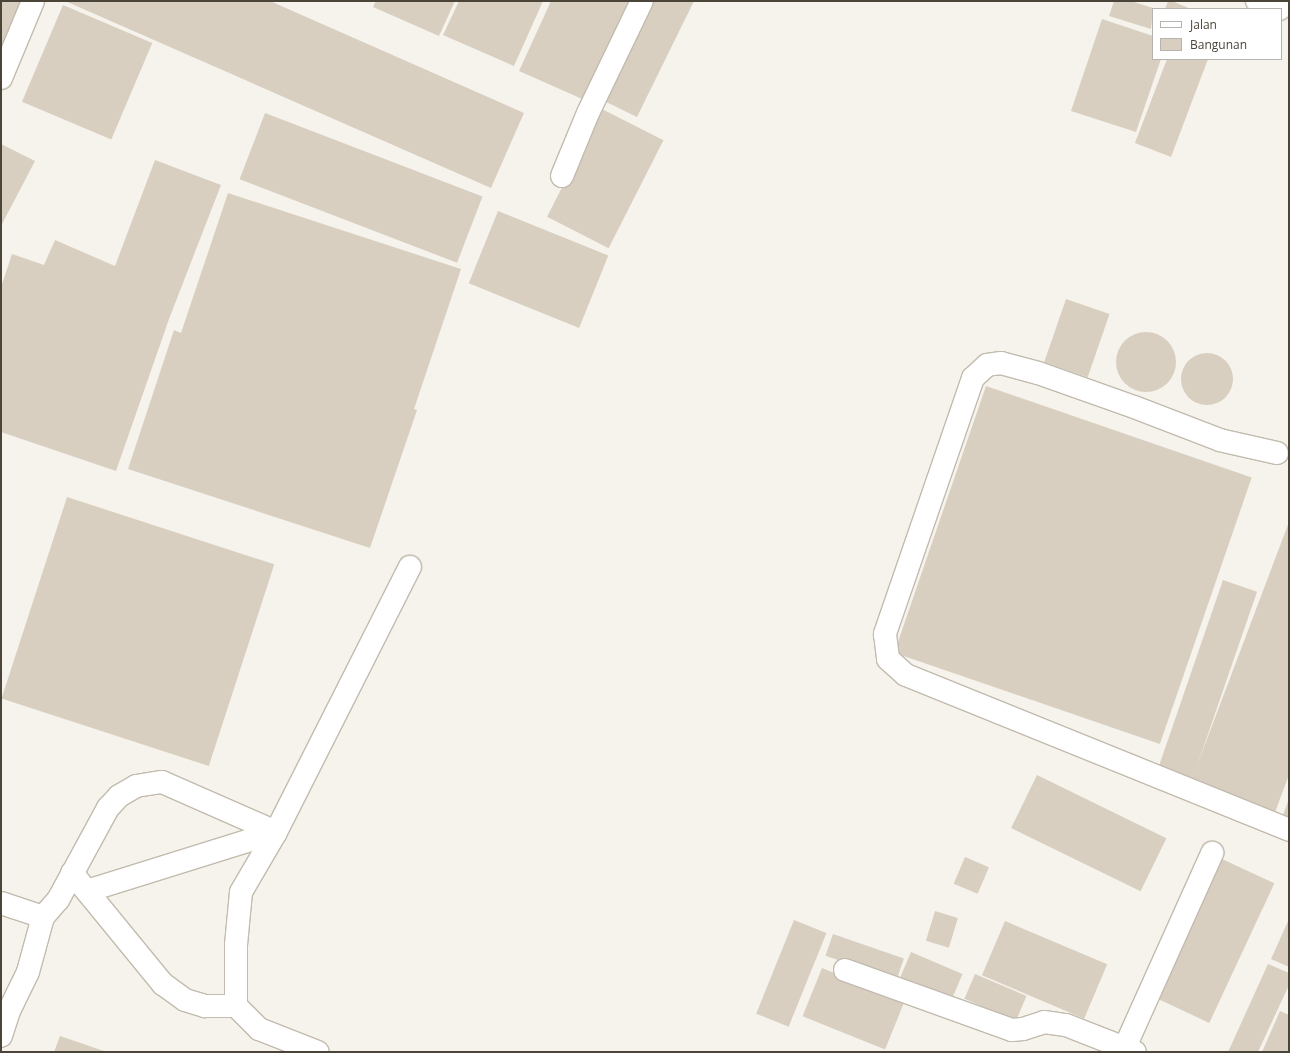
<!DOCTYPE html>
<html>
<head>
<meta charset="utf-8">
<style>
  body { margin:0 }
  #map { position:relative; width:1290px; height:1053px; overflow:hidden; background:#f6f3ec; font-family:"Open Sans",sans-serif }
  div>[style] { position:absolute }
  .building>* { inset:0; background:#d8cfc1; transform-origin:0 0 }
  .round { border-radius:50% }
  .roads { filter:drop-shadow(1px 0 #c2bbae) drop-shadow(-1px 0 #c2bbae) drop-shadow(0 1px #c2bbae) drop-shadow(0 -1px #c2bbae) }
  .minor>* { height:22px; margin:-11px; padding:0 11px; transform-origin:11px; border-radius:11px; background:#fff }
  span { translate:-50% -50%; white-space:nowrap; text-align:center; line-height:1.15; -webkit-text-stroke:3px #fff; paint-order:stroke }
  .frame { position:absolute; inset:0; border:2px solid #4b4439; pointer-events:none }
  .legend { position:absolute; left:1152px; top:8px; width:130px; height:52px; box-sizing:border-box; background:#fff; border:1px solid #b7b4b0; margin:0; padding:5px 7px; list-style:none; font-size:12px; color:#4b4439 }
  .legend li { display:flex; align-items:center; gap:8px; height:20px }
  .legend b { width:20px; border:1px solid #b7b4b0 }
</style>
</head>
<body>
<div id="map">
  <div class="building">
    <div style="clip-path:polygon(1px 1px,23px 1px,1px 55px)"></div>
    <div style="clip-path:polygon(65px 1px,270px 1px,524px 113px,491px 188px)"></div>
    <div style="clip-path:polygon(376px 1px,455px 1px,439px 36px,373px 7px)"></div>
    <div style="clip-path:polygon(459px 1px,543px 1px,514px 66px,443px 35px)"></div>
    <div style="clip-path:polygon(551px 1px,634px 1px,589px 102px,519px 71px)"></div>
    <div style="clip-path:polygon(646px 1px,694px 1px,637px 117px,598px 98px)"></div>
    <div style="clip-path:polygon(1114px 1px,1131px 1px,1156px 9px,1153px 9px,1151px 29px,1109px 16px)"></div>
    <div style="clip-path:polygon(1168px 1px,1172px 1px,1191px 9px,1165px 9px)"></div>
    <div style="left:63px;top:5px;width:97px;height:105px;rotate:23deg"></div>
    <div style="clip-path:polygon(1102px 19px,1153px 36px,1153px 59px,1161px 59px,1136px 132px,1071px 111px)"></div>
    <div style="clip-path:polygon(1167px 59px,1208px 59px,1171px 157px,1135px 143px)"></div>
    <div style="left:602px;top:109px;width:69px;height:121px;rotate:27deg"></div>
    <div style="left:265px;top:113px;width:233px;height:71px;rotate:21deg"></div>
    <div style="clip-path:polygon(1px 144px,35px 161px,1px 226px)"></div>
    <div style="clip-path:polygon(155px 160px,221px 185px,169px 319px,116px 471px,1px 432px,1px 287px,12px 254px,44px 265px,55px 240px,115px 266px)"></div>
    <div style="clip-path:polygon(228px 193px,461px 269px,414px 409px,417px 410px,370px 548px,128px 469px,174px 330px,181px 333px)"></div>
    <div style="left:498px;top:211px;width:119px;height:78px;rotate:22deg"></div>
    <div style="left:1066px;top:299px;width:46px;height:67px;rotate:19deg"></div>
    <div class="round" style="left:1116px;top:332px;width:60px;height:60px"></div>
    <div class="round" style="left:1181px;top:353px;width:52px;height:52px"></div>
    <div style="left:986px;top:386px;width:281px;height:282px;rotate:19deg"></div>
    <div style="left:67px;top:497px;width:218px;height:212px;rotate:18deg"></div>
    <div style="clip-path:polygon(1289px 522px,1289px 775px,1274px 815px,1190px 784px)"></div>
    <div style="left:1223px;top:580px;width:36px;height:200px;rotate:19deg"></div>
    <div style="left:1037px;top:775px;width:144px;height:59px;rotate:26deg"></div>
    <div style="clip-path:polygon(1289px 799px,1289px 817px,1283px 815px)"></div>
    <div style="left:965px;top:857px;width:26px;height:29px;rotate:23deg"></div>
    <div style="left:1220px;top:858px;width:60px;height:154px;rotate:25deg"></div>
    <div style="left:935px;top:911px;width:24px;height:31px;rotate:17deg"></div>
    <div style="clip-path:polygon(1289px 919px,1289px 967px,1271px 959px)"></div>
    <div style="left:794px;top:920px;width:35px;height:101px;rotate:22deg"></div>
    <div style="left:1005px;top:921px;width:111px;height:59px;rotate:23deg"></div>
    <div style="left:833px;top:934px;width:75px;height:23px;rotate:19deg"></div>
    <div style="left:911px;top:952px;width:56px;height:30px;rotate:23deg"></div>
    <div style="clip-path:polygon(1268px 964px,1289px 973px,1289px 985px,1258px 1052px,1228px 1052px)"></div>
    <div style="left:822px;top:968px;width:89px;height:52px;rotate:22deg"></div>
    <div style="left:975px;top:974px;width:56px;height:27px;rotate:23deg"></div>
    <div style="clip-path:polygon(1280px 1011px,1289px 1015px,1289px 1052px,1262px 1052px)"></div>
    <div style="clip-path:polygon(60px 1036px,107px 1052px,54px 1052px)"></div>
  </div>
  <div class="roads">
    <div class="minor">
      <div style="left:1257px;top:1px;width:24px;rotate:19deg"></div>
      <div style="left:1px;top:78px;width:83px;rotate:-67.4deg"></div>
      <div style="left:562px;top:176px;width:68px;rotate:-67.6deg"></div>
      <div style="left:588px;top:113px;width:124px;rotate:-64.3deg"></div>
      <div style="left:1277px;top:453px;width:58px;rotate:-167.2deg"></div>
      <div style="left:1220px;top:440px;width:92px;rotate:-159deg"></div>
      <div style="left:1134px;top:407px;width:102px;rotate:-160.5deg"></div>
      <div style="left:1038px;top:373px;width:38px;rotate:-165deg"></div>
      <div style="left:1001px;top:363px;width:14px;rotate:172deg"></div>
      <div style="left:987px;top:365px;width:19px;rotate:137deg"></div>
      <div style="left:973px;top:378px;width:271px;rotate:109deg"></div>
      <div style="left:885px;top:634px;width:25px;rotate:83deg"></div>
      <div style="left:888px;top:659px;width:24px;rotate:42deg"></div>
      <div style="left:906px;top:675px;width:413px;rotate:22deg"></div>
      <div style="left:72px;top:873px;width:144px;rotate:50.7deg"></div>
      <div style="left:163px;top:984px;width:27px;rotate:36deg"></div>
      <div style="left:185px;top:1000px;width:21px;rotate:17deg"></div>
      <div style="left:205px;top:1006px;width:31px"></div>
      <div style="left:236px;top:1006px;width:33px;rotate:45deg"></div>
      <div style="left:259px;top:1029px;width:63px;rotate:21.3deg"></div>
      <div style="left:87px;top:891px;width:198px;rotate:-17.3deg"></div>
      <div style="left:1px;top:903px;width:44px;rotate:18.4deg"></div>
      <div style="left:43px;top:917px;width:57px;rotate:105.3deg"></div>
      <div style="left:28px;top:972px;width:43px;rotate:116deg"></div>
      <div style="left:9px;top:1011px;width:26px;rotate:108deg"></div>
      <div style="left:43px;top:917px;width:23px;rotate:-49deg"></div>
      <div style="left:58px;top:900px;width:105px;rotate:-61.5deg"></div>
      <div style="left:108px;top:808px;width:16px;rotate:-47deg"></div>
      <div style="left:119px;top:796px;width:20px;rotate:-30deg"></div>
      <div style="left:136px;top:786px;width:26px;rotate:-9deg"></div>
      <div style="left:162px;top:782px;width:124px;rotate:23.7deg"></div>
      <div style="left:845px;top:970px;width:177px;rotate:19.8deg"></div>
      <div style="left:1012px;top:1030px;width:11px;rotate:-5deg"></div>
      <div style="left:1023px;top:1029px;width:22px;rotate:-18deg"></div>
      <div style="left:1044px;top:1022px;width:22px;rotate:8deg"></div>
      <div style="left:1066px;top:1025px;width:74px;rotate:21.4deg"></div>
      <div style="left:236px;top:1006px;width:61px;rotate:-90deg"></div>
      <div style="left:236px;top:945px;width:53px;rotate:-84.6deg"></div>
      <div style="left:241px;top:892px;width:69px;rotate:-59.7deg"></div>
      <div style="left:276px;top:832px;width:297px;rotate:-63.2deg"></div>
      <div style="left:1125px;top:1047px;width:213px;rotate:-65.8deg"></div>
    </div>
  </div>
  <div class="frame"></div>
  <ul class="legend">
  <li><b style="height:5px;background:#fff"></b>Jalan</li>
  <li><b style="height:11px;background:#d8cfc1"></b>Bangunan</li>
  </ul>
</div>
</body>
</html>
